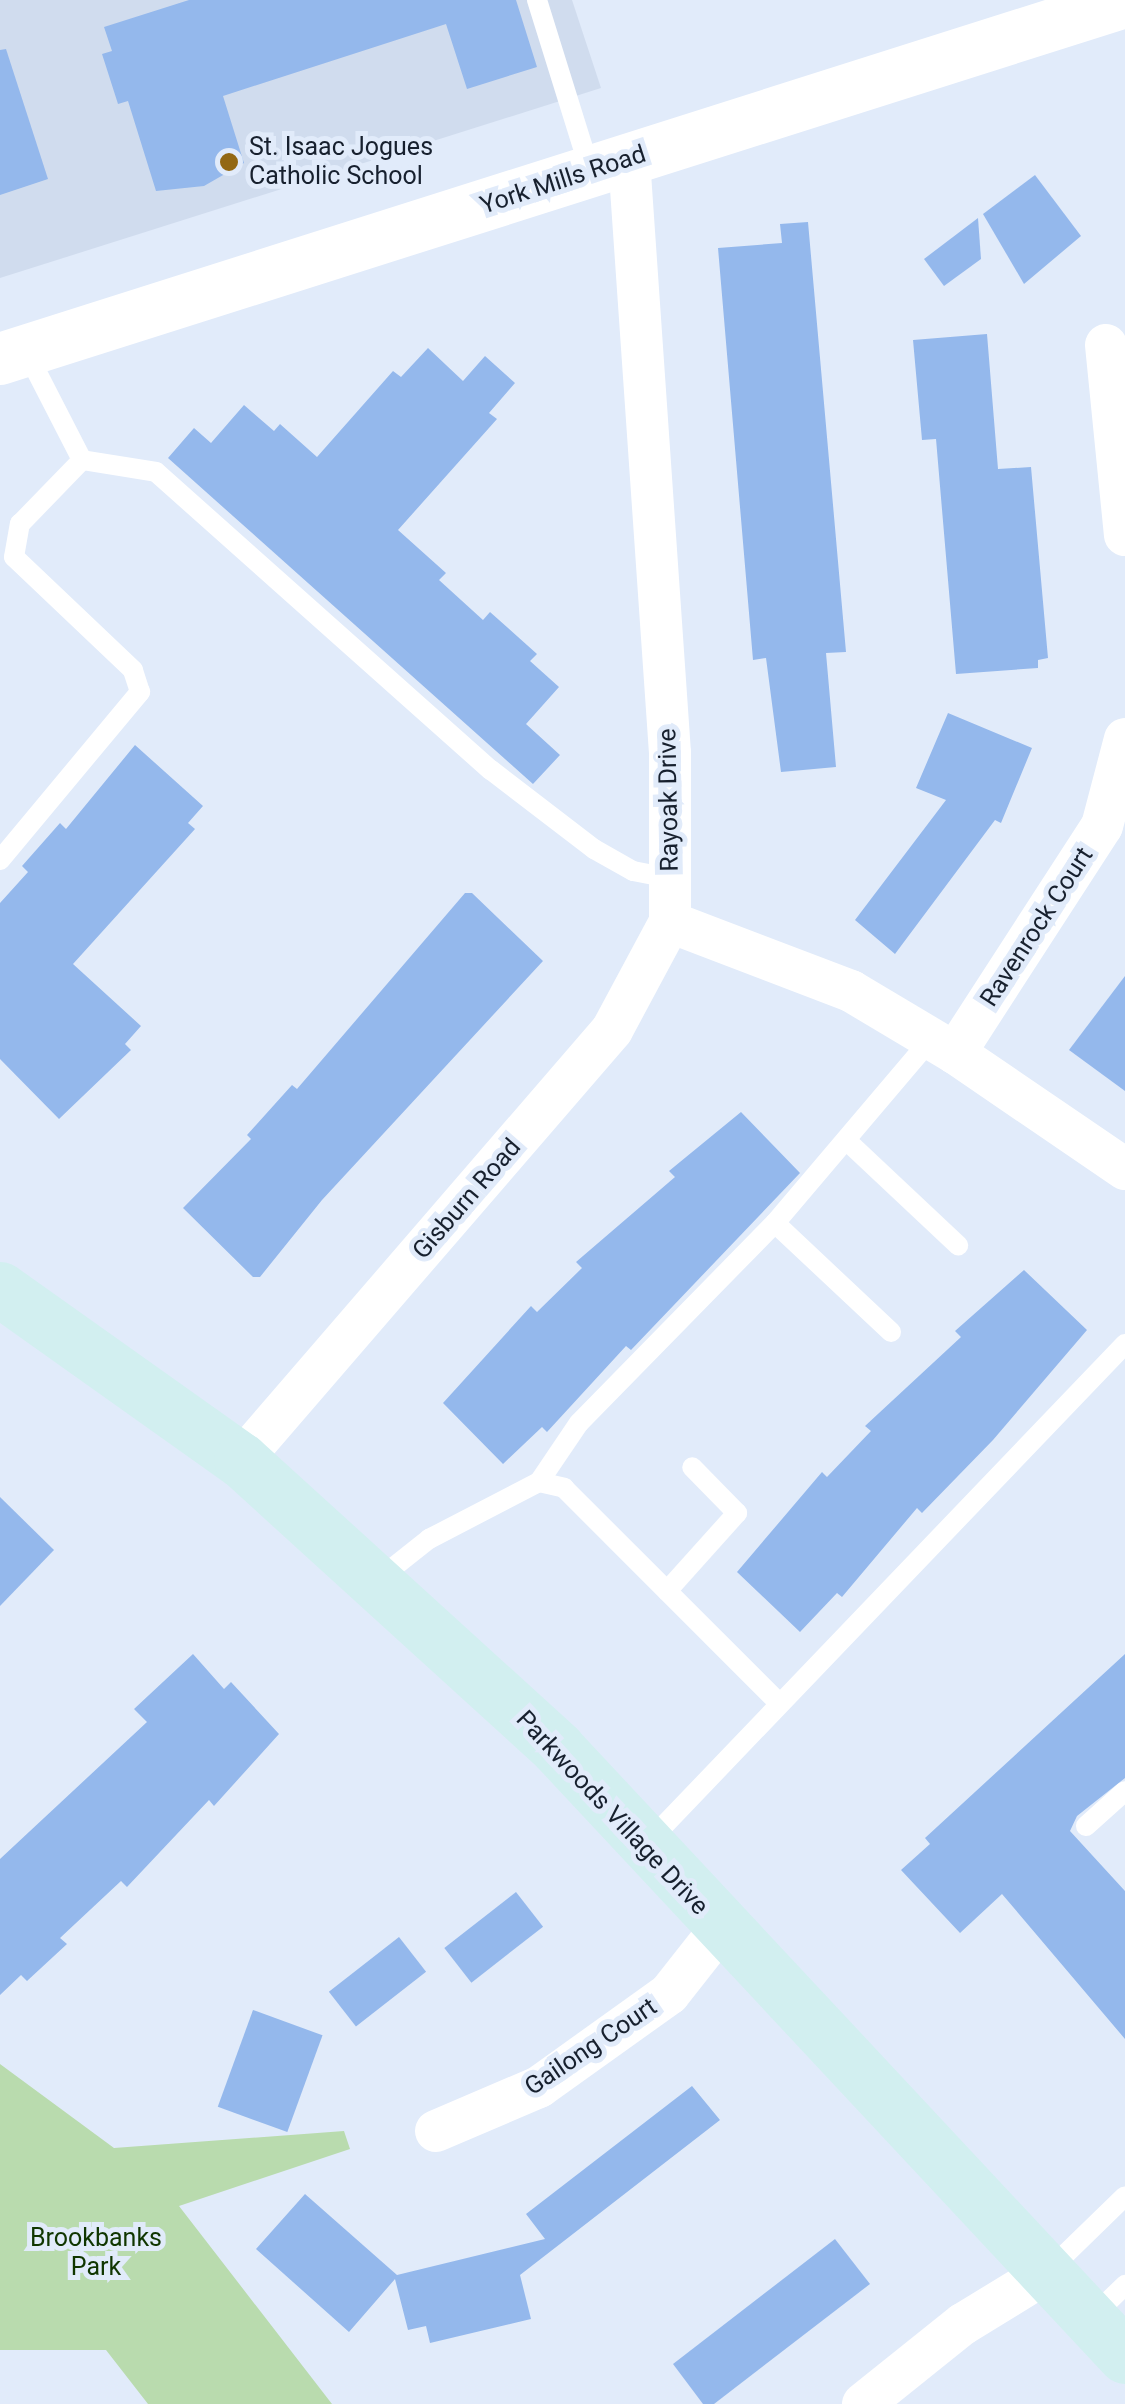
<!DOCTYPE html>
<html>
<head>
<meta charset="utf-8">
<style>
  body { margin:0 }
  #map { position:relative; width:1125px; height:2404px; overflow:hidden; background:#e1ebfa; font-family:Roboto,sans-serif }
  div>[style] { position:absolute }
  .built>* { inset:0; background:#d0dcee }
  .green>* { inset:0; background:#b9dbae }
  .building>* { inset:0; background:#94b8ec; transform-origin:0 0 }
  .service>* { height:20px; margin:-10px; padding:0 10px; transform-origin:10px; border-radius:10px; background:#fff }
  .minor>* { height:42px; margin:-21px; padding:0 21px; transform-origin:21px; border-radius:21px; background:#fff }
  .tertiary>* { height:52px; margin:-26px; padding:0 26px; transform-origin:26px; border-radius:26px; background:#fff }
  .secondary>* { height:55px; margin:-27.5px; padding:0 27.5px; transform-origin:27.5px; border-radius:27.5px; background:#d2eff0 }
  .dots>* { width:28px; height:28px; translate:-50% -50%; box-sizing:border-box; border:5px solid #e1ebfa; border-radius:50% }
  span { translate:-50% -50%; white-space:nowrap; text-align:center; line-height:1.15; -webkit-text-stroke:10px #e1ebfa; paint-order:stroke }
  .poi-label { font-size:25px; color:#17202e }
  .left { translate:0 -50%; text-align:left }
  .street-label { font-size:25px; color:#17202e }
  .park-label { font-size:25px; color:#103600 }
</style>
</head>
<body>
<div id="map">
  <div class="built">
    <div style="clip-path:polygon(0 0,572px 0,601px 88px,0 278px)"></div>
  </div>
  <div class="green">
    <div style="clip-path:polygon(0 2064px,114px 2148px,344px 2131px,350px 2149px,179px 2206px,332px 2404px,148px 2404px,106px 2350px,0 2350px)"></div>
  </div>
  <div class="building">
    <div style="clip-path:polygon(189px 0,516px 0,537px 67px,467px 89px,446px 24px,223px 96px,244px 163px,204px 186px,156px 191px,128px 101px,118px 104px,102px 54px,112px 51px,104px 27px)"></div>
    <div style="clip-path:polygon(6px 49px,48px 179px,0 195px,0 50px)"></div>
    <div style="clip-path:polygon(1035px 175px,1081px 236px,1024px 284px,983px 214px)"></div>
    <div style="clip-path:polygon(978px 218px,981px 259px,944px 286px,924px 259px)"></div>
    <div style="clip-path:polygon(808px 222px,846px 652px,826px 653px,836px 767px,781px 772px,766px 658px,753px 660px,718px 248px,782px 243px,780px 224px)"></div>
    <div style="clip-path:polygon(987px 334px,998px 469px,1031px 467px,1048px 658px,1038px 660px,1038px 668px,956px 674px,936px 439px,922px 440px,913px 340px)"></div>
    <div style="clip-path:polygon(428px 348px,463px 381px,485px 356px,515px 383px,489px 413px,497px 419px,398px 530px,446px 573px,439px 580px,483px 620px,490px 612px,537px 654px,530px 661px,559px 687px,526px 724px,560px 755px,533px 784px,168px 458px,194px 428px,211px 443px,244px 405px,274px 431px,280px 424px,317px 457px,393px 371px,401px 377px)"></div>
    <div style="clip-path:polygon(948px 713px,1032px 748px,1001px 823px,995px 820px,895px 954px,855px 920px,946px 800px,916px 788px)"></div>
    <div style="clip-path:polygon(135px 745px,203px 806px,188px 823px,195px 829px,73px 964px,141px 1026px,125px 1044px,131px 1050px,59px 1119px,0 1059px,0 903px,28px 872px,22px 866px,60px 823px,66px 829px)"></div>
    <div style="clip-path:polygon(465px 893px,472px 893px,543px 961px,322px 1200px,260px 1277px,253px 1277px,183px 1208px,251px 1139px,247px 1135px,292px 1085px,297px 1089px)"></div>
    <div style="clip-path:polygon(1125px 976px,1125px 1091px,1069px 1050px)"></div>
    <div style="clip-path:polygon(741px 1112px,800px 1173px,631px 1350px,626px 1346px,547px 1432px,542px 1427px,503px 1464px,443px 1403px,531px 1306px,537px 1312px,582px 1268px,576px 1262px,675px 1177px,669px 1171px)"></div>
    <div style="clip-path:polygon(1024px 1270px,1087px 1330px,993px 1440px,922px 1513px,917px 1508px,842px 1597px,837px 1593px,800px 1632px,737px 1572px,822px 1472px,827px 1477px,871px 1431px,865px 1426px,961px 1337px,955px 1331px)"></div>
    <div style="clip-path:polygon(0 1497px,54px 1550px,0 1606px)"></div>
    <div style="clip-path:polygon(193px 1654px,224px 1689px,231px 1682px,279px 1734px,214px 1806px,209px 1800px,127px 1887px,121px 1881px,60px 1938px,67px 1944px,27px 1981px,21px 1975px,0 1995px,0 1859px,147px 1722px,134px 1709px)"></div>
    <div style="clip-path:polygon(1125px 1654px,1125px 1778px,1077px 1816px,1070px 1831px,1125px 1891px,1125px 2039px,1002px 1894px,960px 1933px,901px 1870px,930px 1844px,925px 1838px)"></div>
    <div style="left:516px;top:1892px;width:44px;height:91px;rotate:52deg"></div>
    <div style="left:399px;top:1937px;width:44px;height:89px;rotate:52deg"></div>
    <div style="left:253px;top:2010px;width:74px;height:103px;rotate:20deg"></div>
    <div style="clip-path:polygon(692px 2086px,720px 2120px,520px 2275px,531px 2319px,430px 2343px,426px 2326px,408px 2330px,395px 2279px,349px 2332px,256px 2249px,305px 2194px,397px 2275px,545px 2239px,526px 2214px)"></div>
    <div style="clip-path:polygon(835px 2239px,870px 2284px,714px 2404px,703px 2404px,673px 2364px)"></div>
  </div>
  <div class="service">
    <div style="left:537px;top:0;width:178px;rotate:72.7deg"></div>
    <div style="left:27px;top:353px;width:120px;rotate:62.8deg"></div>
    <div style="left:82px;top:460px;width:75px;rotate:9.2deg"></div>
    <div style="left:156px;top:472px;width:448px;rotate:41.7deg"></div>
    <div style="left:491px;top:770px;width:130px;rotate:37.5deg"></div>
    <div style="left:594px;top:849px;width:45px;rotate:29.4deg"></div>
    <div style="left:633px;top:871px;width:38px;rotate:11deg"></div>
    <div style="left:0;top:860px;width:219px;rotate:-50.2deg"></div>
    <div style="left:140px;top:692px;width:23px;rotate:-108deg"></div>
    <div style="left:133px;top:670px;width:164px;rotate:-136.5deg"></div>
    <div style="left:14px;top:557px;width:34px;rotate:-80deg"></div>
    <div style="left:20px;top:524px;width:89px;rotate:-45.9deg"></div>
    <div style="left:846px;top:1140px;width:154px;rotate:43.2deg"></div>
    <div style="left:891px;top:1332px;width:159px;rotate:-136.8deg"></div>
    <div style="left:775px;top:1223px;width:241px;rotate:-49.7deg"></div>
    <div style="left:539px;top:1482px;width:71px;rotate:-55.9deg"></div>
    <div style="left:579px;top:1423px;width:280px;rotate:-45.6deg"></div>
    <div style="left:376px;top:1581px;width:68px;rotate:-38.4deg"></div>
    <div style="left:429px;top:1539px;width:124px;rotate:-27.4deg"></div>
    <div style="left:539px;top:1482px;width:26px;rotate:13deg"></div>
    <div style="left:564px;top:1488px;width:305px;rotate:45deg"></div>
    <div style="left:667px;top:1591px;width:105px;rotate:-48.1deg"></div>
    <div style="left:737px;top:1513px;width:64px;rotate:-134.4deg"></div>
    <div style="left:1086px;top:1826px;width:52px;rotate:-41.9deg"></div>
    <div style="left:649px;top:1841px;width:688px;rotate:-46.24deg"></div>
    <div style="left:1048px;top:2271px;width:107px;rotate:-44.2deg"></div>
    <div style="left:1090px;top:2319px;width:49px;rotate:-44.2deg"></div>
  </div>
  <div class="minor">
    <div style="left:1106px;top:345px;width:191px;rotate:84.3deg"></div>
    <div style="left:670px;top:922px;width:194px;rotate:20.9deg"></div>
    <div style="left:851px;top:991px;width:121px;rotate:30.8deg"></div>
    <div style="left:955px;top:1053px;width:206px;rotate:34.3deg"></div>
    <div style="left:955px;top:1053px;width:270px;rotate:-57.1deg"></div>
    <div style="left:1102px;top:826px;width:90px;rotate:-75.2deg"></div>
    <div style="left:241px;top:1460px;width:568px;rotate:-49.21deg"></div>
    <div style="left:612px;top:1030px;width:123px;rotate:-61.8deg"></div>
    <div style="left:670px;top:922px;width:169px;rotate:-90deg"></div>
    <div style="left:670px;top:753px;width:595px;rotate:-93.95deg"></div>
    <div style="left:436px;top:2131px;width:112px;rotate:-23.1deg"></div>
    <div style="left:539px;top:2087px;width:160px;rotate:-35.6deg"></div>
    <div style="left:669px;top:1994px;width:84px;rotate:-51.8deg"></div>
    <div style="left:863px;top:2404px;width:128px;rotate:-38.7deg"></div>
    <div style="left:963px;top:2324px;width:94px;rotate:-31.5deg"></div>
  </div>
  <div class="tertiary">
    <div style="left:0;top:359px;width:1180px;rotate:-17.61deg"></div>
  </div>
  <div class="secondary">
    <div style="left:0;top:1289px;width:296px;rotate:35.4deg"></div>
    <div style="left:241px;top:1460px;width:428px;rotate:42.3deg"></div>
    <div style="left:557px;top:1748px;width:832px;rotate:46.95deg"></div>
  </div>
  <div class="dots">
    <div style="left:229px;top:162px;background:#936813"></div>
  </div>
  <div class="poi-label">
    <span class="left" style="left:249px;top:162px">St. Isaac Jogues<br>Catholic School</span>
  </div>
  <div class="street-label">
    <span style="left:563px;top:180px;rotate:-18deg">York Mills Road</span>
    <span style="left:669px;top:800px;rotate:-91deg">Rayoak Drive</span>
    <span style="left:1037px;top:927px;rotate:-57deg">Ravenrock Court</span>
    <span style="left:467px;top:1199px;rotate:-49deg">Gisburn Road</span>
    <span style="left:612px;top:1813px;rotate:47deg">Parkwoods Village Drive</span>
    <span style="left:591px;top:2047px;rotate:-34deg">Gailong Court</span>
  </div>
  <div class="park-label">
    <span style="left:96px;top:2253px">Brookbanks<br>Park</span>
  </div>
</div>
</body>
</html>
